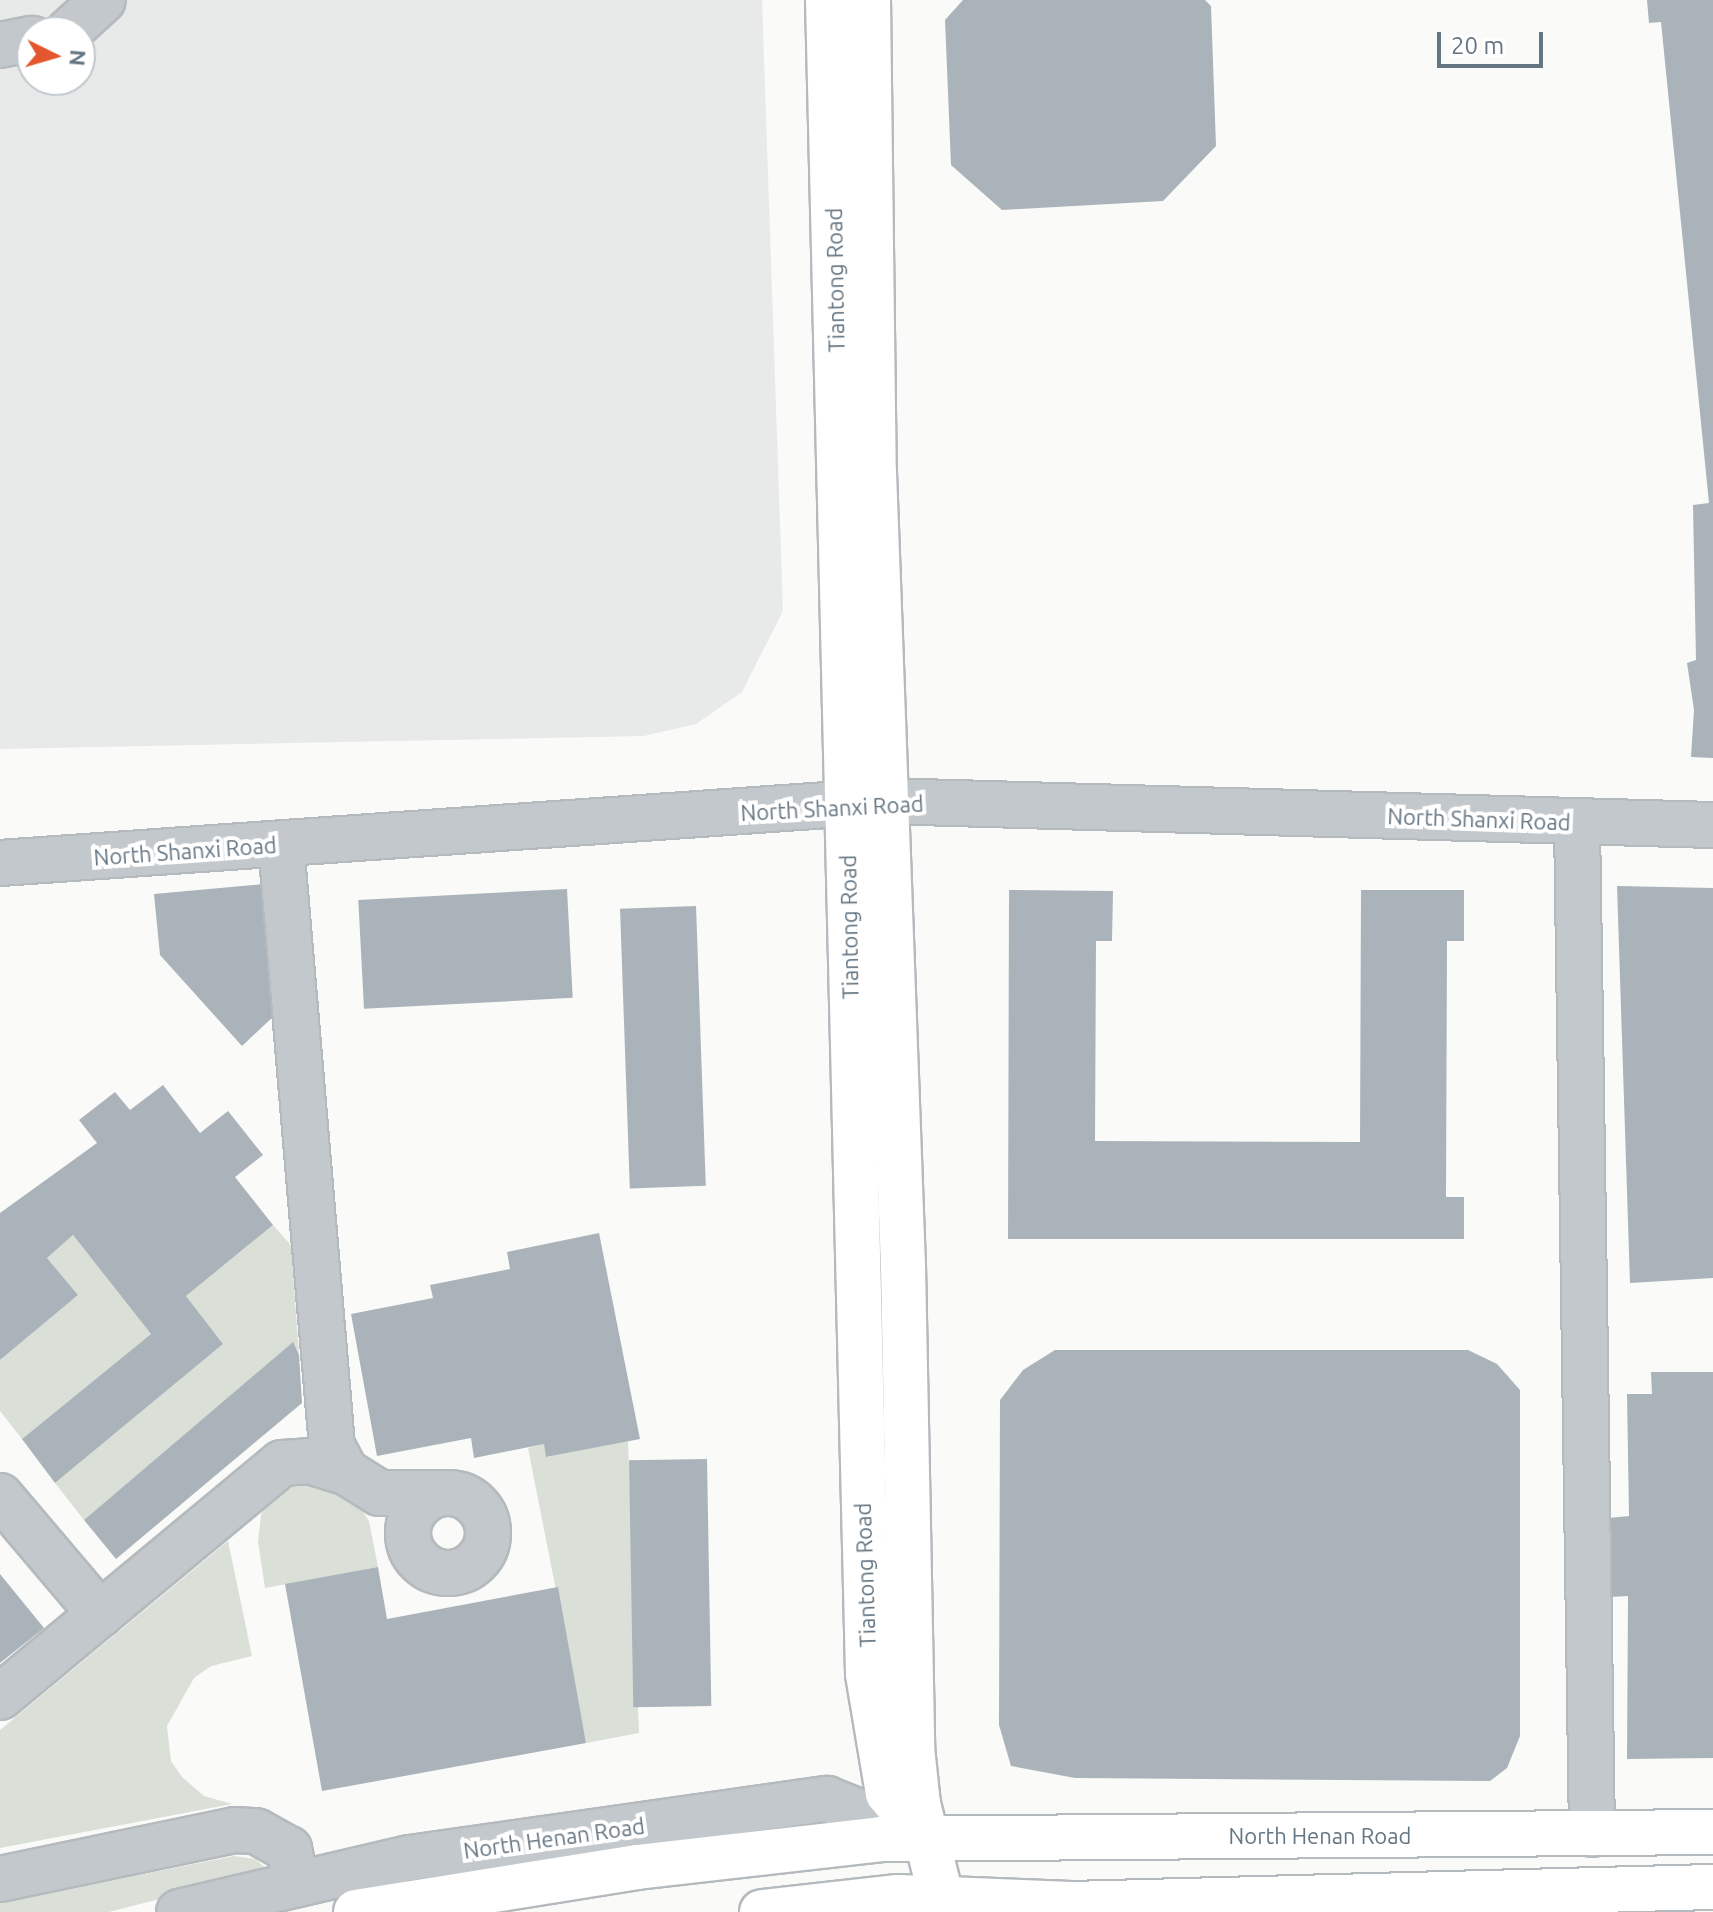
<!DOCTYPE html>
<html>
<head>
<meta charset="utf-8">
<style>
  body { margin:0 }
  #map { position:relative; width:1713px; height:1912px; overflow:hidden; background:#fafaf8; font-family:Ubuntu,sans-serif }
  div>[style] { position:absolute }
  .built>* { inset:0; background:#e8e9e9 }
  .green>* { inset:0; background:#dadfd7 }
  .building>* { inset:0; background:#aab3b9; transform-origin:0 0 }
  .roads { filter:drop-shadow(2px 0 #b5babe) drop-shadow(-2px 0 #b5babe) drop-shadow(0 2px #b5babe) drop-shadow(0 -2px #b5babe) }
  .minor>* { height:44px; margin:-22px; padding:0 22px; transform-origin:22px; border-radius:22px; background:#c3c8cc }
  .minor>.ring { margin:-22px; padding:0; box-sizing:content-box; background:none; border:44px solid #c3c8cc; border-radius:50% }
  .major>* { height:44px; margin:-22px; padding:0 22px; transform-origin:22px; border-radius:22px; background:#fff }
  span { translate:-50% -50%; white-space:nowrap; text-align:center; line-height:1.15; -webkit-text-stroke:8px #fff; paint-order:stroke }
  .street-label { font-size:22px; color:#657683 }
  .north { position:absolute; left:16px; top:16px; width:80px; height:80px; box-sizing:border-box; background:#fff; border:2px solid #c1c8cd; border-radius:50%; rotate:95deg; font-size:22px; font-weight:700; line-height:32px; text-align:center; color:#657683 }
  .north::after { content:''; display:block; margin:auto; width:28px; height:36px; background:#e4572e; clip-path:polygon(50% 0,100% 100%,50% 72%,0 100%) }
  .scale { position:absolute; left:1437px; top:32px; width:106px; height:36px; box-sizing:border-box; border:4px solid #657683; border-top:0; padding-left:10px; font-size:24px; line-height:28px; white-space:nowrap; color:#657683; -webkit-text-stroke:6px #fff; paint-order:stroke }
</style>
</head>
<body>
<div id="map">
  <div class="built">
    <div style="clip-path:polygon(evenodd,0 0,762px 0,783px 611px,742px 692px,696px 724px,644px 736px,0 749px,0 0,32px 32px,80px 32px,80px 80px,32px 80px,32px 32px)"></div>
  </div>
  <div class="green">
    <div style="clip-path:polygon(273px 1225px,291px 1245px,299px 1355px,292px 1343px,84px 1520px,55px 1483px,223px 1344px,186px 1296px)"></div>
    <div style="clip-path:polygon(73px 1235px,151px 1334px,22px 1439px,0 1411px,0 1360px,78px 1295px,47px 1258px)"></div>
    <div style="clip-path:polygon(628px 1441px,639px 1733px,586px 1743px,528px 1448px,544px 1444px,547px 1457px)"></div>
    <div style="clip-path:polygon(303px 1481px,351px 1494px,369px 1521px,378px 1567px,265px 1588px,258px 1542px,261px 1515px,268px 1501px)"></div>
    <div style="clip-path:polygon(228px 1541px,252px 1656px,211px 1666px,194px 1678px,167px 1726px,171px 1761px,182px 1777px,204px 1796px,232px 1804px,0 1848px,0 1730px)"></div>
    <div style="clip-path:polygon(234px 1856px,255px 1859px,269px 1871px,109px 1912px,0 1912px,0 1903px)"></div>
  </div>
  <div class="building">
    <div style="clip-path:polygon(963px 0,1205px 0,1211px 6px,1216px 146px,1163px 201px,1002px 210px,951px 165px,945px 20px)"></div>
    <div style="clip-path:polygon(1647px 0,1713px 0,1713px 758px,1691px 757px,1694px 710px,1687px 663px,1696px 660px,1693px 505px,1709px 503px,1661px 22px,1649px 23px)"></div>
    <div style="clip-path:polygon(264px 884px,276px 1014px,242px 1046px,160px 955px,154px 894px)"></div>
    <div style="clip-path:polygon(1617px 886px,1713px 888px,1713px 1278px,1630px 1283px)"></div>
    <div style="left:567px;top:889px;width:109px;height:209px;rotate:87deg"></div>
    <div style="clip-path:polygon(1009px 890px,1113px 891px,1112px 941px,1096px 941px,1095px 1141px,1360px 1142px,1361px 890px,1464px 890px,1464px 941px,1447px 941px,1446px 1197px,1464px 1197px,1464px 1239px,1008px 1239px)"></div>
    <div style="left:696px;top:906px;width:280px;height:76px;rotate:88deg"></div>
    <div style="clip-path:polygon(163px 1085px,200px 1133px,228px 1111px,263px 1155px,235px 1177px,273px 1225px,186px 1296px,223px 1344px,55px 1483px,22px 1439px,151px 1334px,73px 1235px,47px 1258px,78px 1295px,0 1360px,0 1213px,97px 1143px,79px 1120px,115px 1092px,130px 1110px)"></div>
    <div style="clip-path:polygon(599px 1233px,640px 1439px,546px 1457px,544px 1444px,474px 1458px,471px 1438px,377px 1456px,351px 1314px,433px 1298px,430px 1285px,510px 1269px,507px 1252px)"></div>
    <div style="clip-path:polygon(293px 1342px,299px 1355px,302px 1403px,116px 1559px,84px 1520px)"></div>
    <div style="clip-path:polygon(1055px 1350px,1468px 1350px,1497px 1364px,1520px 1390px,1520px 1736px,1507px 1768px,1490px 1781px,1075px 1778px,1011px 1766px,999px 1725px,1000px 1400px,1023px 1370px)"></div>
    <div style="clip-path:polygon(1651px 1372px,1713px 1372px,1713px 1758px,1627px 1759px,1628px 1596px,1610px 1597px,1609px 1518px,1629px 1516px,1627px 1394px,1652px 1394px)"></div>
    <div style="left:707px;top:1459px;width:247px;height:78px;rotate:89deg"></div>
    <div style="clip-path:polygon(378px 1567px,387px 1619px,558px 1587px,586px 1743px,322px 1791px,285px 1584px)"></div>
    <div style="clip-path:polygon(0 1574px,44px 1628px,0 1663px)"></div>
  </div>
  <div class="roads">
    <div class="minor">
      <div style="left:68px;top:32px;width:47px;rotate:-42.4deg"></div>
      <div style="left:0;top:45px;width:33px;rotate:-11deg"></div>
      <div style="left:1577px;top:822px;width:1012px;rotate:89.15deg"></div>
      <div style="left:281px;top:845px;width:603px;rotate:85.15deg"></div>
      <div style="left:332px;top:1446px;width:30px;rotate:62deg"></div>
      <div style="left:346px;top:1472px;width:39px;rotate:32deg"></div>
      <div style="left:379px;top:1493px;width:65px"></div>
      <div style="left:0;top:863px;width:886px;rotate:-4.01deg"></div>
      <div style="left:884px;top:801px;width:829px;rotate:1.66deg"></div>
      <div class="ring" style="left:408px;top:1493px;width:36px;height:36px"></div>
      <div style="left:0;top:1496px;width:155px;rotate:49.7deg"></div>
      <div style="left:0;top:1697px;width:366px;rotate:-39.7deg"></div>
      <div style="left:282px;top:1463px;width:27px;rotate:-4deg"></div>
      <div style="left:309px;top:1461px;width:39px;rotate:17deg"></div>
      <div style="left:0;top:1879px;width:240px;rotate:-11.8deg"></div>
      <div style="left:235px;top:1830px;width:21px;rotate:3deg"></div>
      <div style="left:256px;top:1831px;width:38px;rotate:29deg"></div>
      <div style="left:289px;top:1849px;width:34px;rotate:78deg"></div>
      <div style="left:179px;top:1912px;width:237px;rotate:-13.2deg"></div>
      <div style="left:410px;top:1858px;width:421px;rotate:-8.1deg"></div>
      <div style="left:827px;top:1799px;width:107px;rotate:22deg"></div>
    </div>
    <div class="major">
      <div style="left:828px;top:0;width:1674px;rotate:88.63deg"></div>
      <div style="left:868px;top:1674px;width:121px;rotate:80.5deg"></div>
      <div style="left:888px;top:1793px;width:22px;rotate:51deg"></div>
      <div style="left:868px;top:0;width:472px;rotate:89.3deg"></div>
      <div style="left:874px;top:472px;width:794px;rotate:87.91deg"></div>
      <div style="left:903px;top:1265px;width:483px;rotate:88.9deg"></div>
      <div style="left:912px;top:1748px;width:56px;rotate:83.9deg"></div>
      <div style="left:918px;top:1804px;width:111px;rotate:76deg"></div>
      <div style="left:356px;top:1912px;width:285px;rotate:-9.1deg"></div>
      <div style="left:637px;top:1867px;width:246px;rotate:-6.5deg"></div>
      <div style="left:881px;top:1839px;width:832px;rotate:-0.48deg"></div>
      <div style="left:762px;top:1912px;width:137px;rotate:-6.3deg"></div>
      <div style="left:898px;top:1897px;width:173px;rotate:2.3deg"></div>
      <div style="left:1071px;top:1904px;width:642px;rotate:-1.52deg"></div>
    </div>
  </div>
  <div class="street-label">
    <span style="left:835px;top:280px;rotate:-91deg">Tiantong Road</span>
    <span style="left:832px;top:808px;rotate:-3deg">North Shanxi Road</span>
    <span style="left:1479px;top:819px;rotate:2deg">North Shanxi Road</span>
    <span style="left:185px;top:851px;rotate:-4deg">North Shanxi Road</span>
    <span style="left:849px;top:927px;rotate:-91deg">Tiantong Road</span>
    <span style="left:865px;top:1575px;rotate:-92deg">Tiantong Road</span>
    <span style="left:1320px;top:1836px">North Henan Road</span>
    <span style="left:554px;top:1838px;rotate:-8deg">North Henan Road</span>
  </div>
  <div class="north">N</div>
  <div class="scale">20 m</div>
</div>
</body>
</html>
